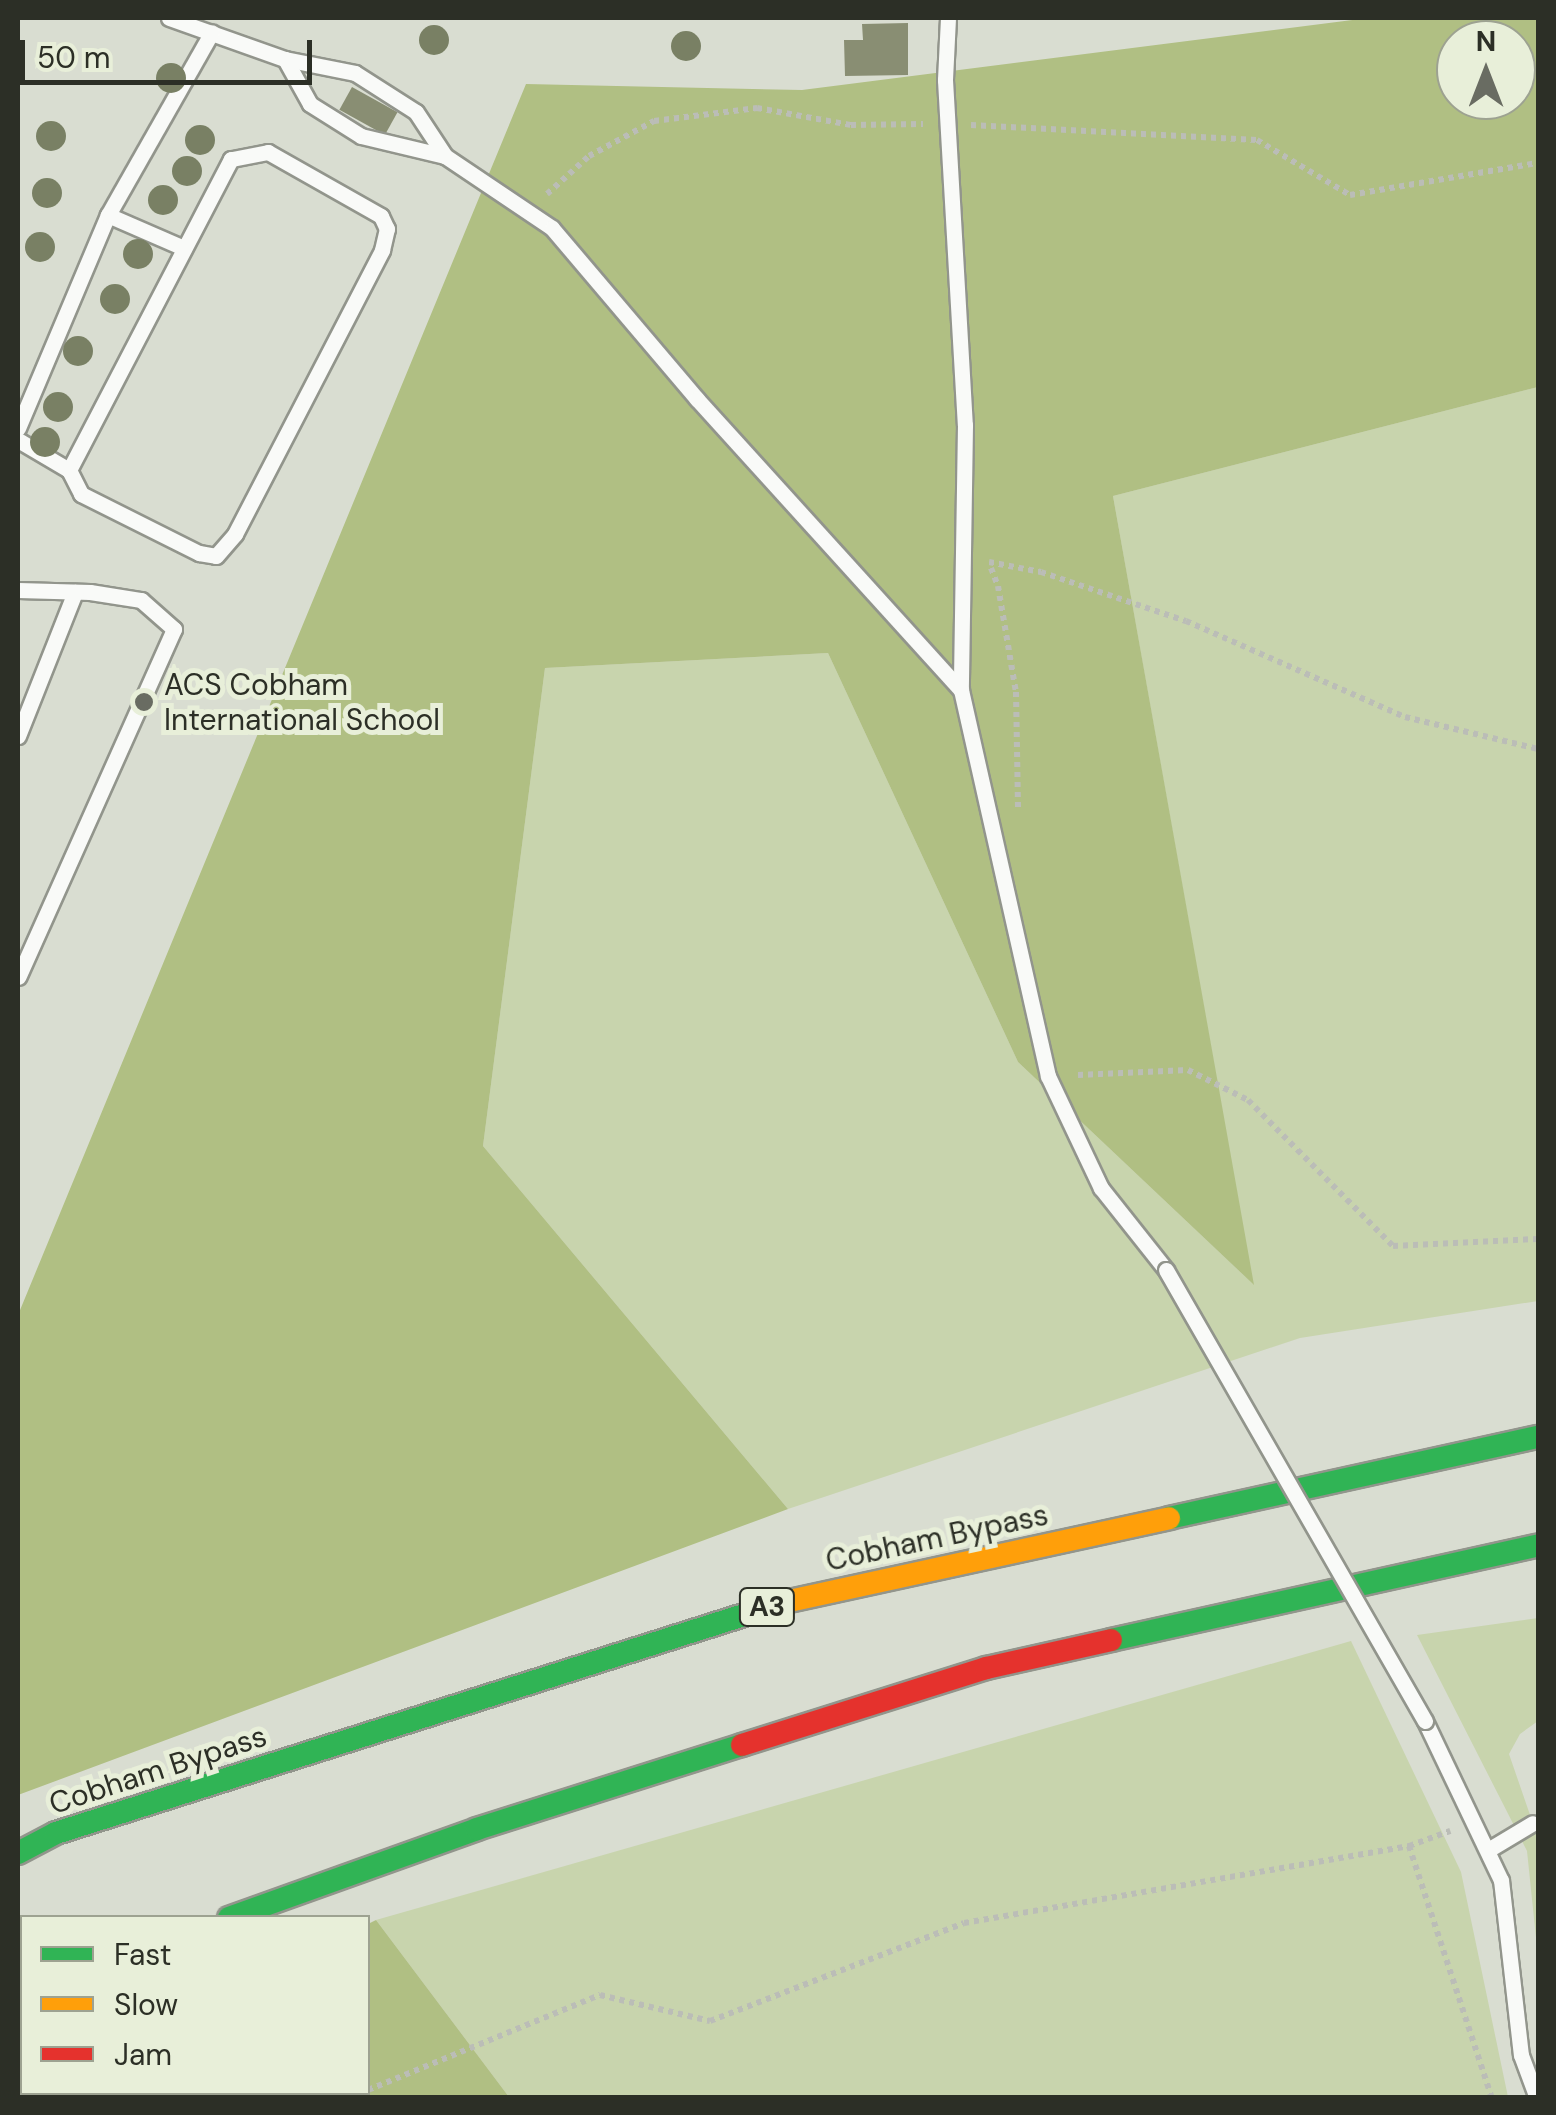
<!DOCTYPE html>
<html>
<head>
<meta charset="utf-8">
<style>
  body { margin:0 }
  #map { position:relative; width:1556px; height:2115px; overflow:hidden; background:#d9ddd1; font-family:"DM Sans",sans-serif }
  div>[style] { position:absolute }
  .green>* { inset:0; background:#c8d4ad }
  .forest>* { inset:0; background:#b0bf83 }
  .building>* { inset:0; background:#898e73; transform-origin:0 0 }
  .path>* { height:6px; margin-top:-3px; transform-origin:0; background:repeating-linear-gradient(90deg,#bbbdb7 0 5px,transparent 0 10px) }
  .roads { filter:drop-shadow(2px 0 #92958c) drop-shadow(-2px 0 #92958c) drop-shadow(0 2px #92958c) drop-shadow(0 -2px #92958c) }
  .lane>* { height:15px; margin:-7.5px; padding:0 7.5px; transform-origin:7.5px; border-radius:7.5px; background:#f9faf8 }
  .fast>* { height:22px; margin:-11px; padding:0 11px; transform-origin:11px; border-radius:11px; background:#30b455 }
  .slow>* { height:22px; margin:-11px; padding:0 11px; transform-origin:11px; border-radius:11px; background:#ff9f0a }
  .jam>* { height:22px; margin:-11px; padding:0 11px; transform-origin:11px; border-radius:11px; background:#e5322d }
  .bridges { filter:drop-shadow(2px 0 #92958c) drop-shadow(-2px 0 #92958c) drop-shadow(0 2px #92958c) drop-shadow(0 -2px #92958c) }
  .lane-bridge>* { height:15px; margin:-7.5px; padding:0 7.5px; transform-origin:7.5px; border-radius:7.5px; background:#f9faf8 }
  .trees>* { width:30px; height:30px; margin:-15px; border-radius:50%; background:#798064 }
  .dots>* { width:28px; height:28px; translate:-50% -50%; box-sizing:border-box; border:5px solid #e8efd9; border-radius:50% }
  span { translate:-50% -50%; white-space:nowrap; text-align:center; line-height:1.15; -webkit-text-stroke:10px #e8efd9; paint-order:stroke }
  .shield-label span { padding:2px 8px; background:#e8efd9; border:2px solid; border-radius:8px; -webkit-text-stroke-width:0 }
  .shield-label { font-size:28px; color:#2c2f26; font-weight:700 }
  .poi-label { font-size:30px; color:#2c2f26 }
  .left { translate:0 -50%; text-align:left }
  .street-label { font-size:30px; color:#2c2f26 }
  .frame { position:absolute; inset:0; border:20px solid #2c2f26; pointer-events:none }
  .legend { position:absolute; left:20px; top:1915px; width:350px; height:180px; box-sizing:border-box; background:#e8efd9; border:2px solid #9da291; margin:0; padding:12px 18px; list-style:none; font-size:30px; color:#2c2f26 }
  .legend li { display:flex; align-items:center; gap:20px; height:50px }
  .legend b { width:50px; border:2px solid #9da291 }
  .north { position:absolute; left:1436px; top:20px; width:100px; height:100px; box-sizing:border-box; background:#e8efd9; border:2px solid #9da291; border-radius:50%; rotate:0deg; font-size:28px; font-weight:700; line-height:40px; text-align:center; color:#2c2f26 }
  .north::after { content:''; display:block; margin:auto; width:35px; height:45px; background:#696c62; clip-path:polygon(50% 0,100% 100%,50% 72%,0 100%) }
  .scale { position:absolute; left:20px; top:40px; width:292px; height:45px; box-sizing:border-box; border:5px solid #2c2f26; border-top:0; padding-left:12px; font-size:30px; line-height:35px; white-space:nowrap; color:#2c2f26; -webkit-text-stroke:8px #e8efd9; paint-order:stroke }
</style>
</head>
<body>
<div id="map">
  <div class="green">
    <div style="clip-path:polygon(1538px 387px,1538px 1301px,1300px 1338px,788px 1509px,483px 1146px,545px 668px,828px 653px,1018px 1062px,1253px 1284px,1113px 496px)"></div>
    <div style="clip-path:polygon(1538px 1618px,1538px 1721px,1520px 1734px,1509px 1754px,1538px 1838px,1538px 1957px,1527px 1851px,1417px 1635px)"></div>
    <div style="clip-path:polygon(1351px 1641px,1461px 1872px,1508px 2097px,509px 2097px,376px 1920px)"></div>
  </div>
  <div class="forest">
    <div style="clip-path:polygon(evenodd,1368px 18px,1538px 18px,1538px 387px,1113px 496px,1254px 1285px,1018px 1062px,828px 653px,545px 668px,483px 1146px,788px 1509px,18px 1795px,18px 1315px,526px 84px,802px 90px,1368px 18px,1456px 40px,1516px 40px,1516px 100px,1456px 100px,1456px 40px)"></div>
    <div style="clip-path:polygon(376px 1920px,509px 2097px,18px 2097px,18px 2085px,22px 2083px,22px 2092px,368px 2092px,368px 1924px)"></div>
  </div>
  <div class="building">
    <div style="clip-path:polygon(908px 23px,908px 75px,845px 76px,844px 40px,863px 40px,862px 24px)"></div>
    <div style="left:352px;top:87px;width:52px;height:26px;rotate:29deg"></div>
  </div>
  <div class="path">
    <div style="left:971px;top:125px;width:286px;rotate:3deg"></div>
    <div style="left:1257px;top:140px;width:108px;rotate:30.6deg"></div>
    <div style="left:1350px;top:195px;width:191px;rotate:-9.7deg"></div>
    <div style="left:547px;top:194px;width:57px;rotate:-42.1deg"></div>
    <div style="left:589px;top:156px;width:74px;rotate:-28.3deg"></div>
    <div style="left:654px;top:121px;width:104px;rotate:-7.2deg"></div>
    <div style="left:757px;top:108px;width:96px;rotate:10.3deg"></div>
    <div style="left:851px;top:125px;width:72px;rotate:-0.8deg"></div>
    <div style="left:989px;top:562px;width:53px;rotate:10.9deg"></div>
    <div style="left:1041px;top:572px;width:153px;rotate:18.7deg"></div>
    <div style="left:1186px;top:621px;width:239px;rotate:23.7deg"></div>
    <div style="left:1405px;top:717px;width:137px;rotate:13.5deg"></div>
    <div style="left:991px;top:568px;width:19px;rotate:69deg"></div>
    <div style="left:998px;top:586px;width:108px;rotate:80.4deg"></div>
    <div style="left:1016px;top:692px;width:115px;rotate:89deg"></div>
    <div style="left:1078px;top:1075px;width:110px;rotate:-2.6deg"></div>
    <div style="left:1188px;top:1070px;width:67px;rotate:26.6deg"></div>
    <div style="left:1248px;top:1100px;width:206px;rotate:45.2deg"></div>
    <div style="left:1393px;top:1246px;width:145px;rotate:-2.8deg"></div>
    <div style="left:1409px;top:1846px;width:44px;rotate:-20.1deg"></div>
    <div style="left:368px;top:2090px;width:251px;rotate:-22.3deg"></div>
    <div style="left:600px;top:1995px;width:113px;rotate:13.3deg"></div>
    <div style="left:710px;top:2021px;width:272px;rotate:-21.1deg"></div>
    <div style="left:964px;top:1923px;width:452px;rotate:-9.8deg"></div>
    <div style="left:1409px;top:1846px;width:265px;rotate:71.8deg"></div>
    <div style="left:350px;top:2098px;width:13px;rotate:-27deg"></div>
  </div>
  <div class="roads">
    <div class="lane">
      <div style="left:169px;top:18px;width:123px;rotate:19.5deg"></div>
      <div style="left:285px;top:59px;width:51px;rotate:60.9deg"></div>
      <div style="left:310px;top:104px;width:60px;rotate:32.1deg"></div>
      <div style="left:361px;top:136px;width:86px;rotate:13.4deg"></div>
      <div style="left:445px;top:156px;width:129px;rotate:33.9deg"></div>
      <div style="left:552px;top:228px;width:224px;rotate:49.7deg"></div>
      <div style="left:697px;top:399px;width:393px;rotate:47.8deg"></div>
      <div style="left:961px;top:690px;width:396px;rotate:77.3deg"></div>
      <div style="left:1048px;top:1076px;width:124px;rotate:64.7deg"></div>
      <div style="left:1101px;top:1188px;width:105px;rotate:51.6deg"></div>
      <div style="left:948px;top:18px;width:62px;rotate:92.8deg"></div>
      <div style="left:945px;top:80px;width:346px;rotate:86.7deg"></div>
      <div style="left:965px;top:425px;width:265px;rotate:90.9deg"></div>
      <div style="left:285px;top:59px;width:71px;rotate:11.3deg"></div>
      <div style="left:355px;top:73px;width:72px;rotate:32.6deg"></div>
      <div style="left:416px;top:112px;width:53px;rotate:56.6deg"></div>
      <div style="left:108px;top:215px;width:83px;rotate:23.5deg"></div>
      <div style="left:18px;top:428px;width:231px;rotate:-67.1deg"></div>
      <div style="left:108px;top:215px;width:210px;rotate:-60.4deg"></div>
      <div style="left:18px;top:440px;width:59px;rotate:30.5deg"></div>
      <div style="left:69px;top:470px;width:27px;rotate:63deg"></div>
      <div style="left:81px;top:494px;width:132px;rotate:26.6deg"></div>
      <div style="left:199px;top:553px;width:17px;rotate:10deg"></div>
      <div style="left:216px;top:556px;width:29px;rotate:-49deg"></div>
      <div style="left:235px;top:534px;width:320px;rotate:-62.6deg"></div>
      <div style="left:382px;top:250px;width:22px;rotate:-77deg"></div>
      <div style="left:387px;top:229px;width:14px;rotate:-115deg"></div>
      <div style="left:381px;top:216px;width:130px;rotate:-150.5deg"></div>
      <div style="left:268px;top:152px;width:38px;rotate:169deg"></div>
      <div style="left:231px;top:159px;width:351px;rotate:117.5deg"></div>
      <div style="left:18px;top:590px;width:72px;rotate:1.6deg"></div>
      <div style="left:90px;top:592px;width:52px;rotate:8.9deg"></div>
      <div style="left:141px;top:600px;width:44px;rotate:41.3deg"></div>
      <div style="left:174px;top:629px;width:381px;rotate:114.1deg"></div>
      <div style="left:18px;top:736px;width:155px;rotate:-68.4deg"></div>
      <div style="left:1425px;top:1721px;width:176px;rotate:64.5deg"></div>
      <div style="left:1501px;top:1880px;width:176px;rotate:83.5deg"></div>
      <div style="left:1521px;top:2055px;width:46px;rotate:69.6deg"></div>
      <div style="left:1488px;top:1850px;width:52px;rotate:-31deg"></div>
    </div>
    <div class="fast">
      <div style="left:1169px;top:1518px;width:378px;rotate:-12.4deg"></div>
      <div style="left:1111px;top:1640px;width:437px;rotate:-12.5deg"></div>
      <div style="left:18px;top:1853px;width:43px;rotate:-27.8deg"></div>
      <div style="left:56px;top:1833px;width:765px;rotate:-17.58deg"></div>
      <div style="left:229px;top:1918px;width:263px;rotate:-19.7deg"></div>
      <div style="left:477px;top:1829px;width:278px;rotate:-17.6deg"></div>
      <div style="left:18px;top:1993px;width:4px;rotate:-27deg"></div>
    </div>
    <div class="slow">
      <div style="left:785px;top:1602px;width:393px;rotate:-12.3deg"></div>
    </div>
    <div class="jam">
      <div style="left:742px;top:1745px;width:256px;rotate:-17.5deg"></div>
      <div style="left:986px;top:1668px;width:128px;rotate:-12.6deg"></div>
    </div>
  </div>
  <div class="bridges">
    <div class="lane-bridge">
      <div style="left:1166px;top:1270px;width:520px;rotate:60.13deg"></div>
    </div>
  </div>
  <div class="trees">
    <div style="left:434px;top:40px"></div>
    <div style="left:686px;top:46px"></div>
    <div style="left:171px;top:78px"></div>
    <div style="left:51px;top:136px"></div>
    <div style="left:200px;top:140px"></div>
    <div style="left:187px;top:171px"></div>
    <div style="left:47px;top:193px"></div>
    <div style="left:163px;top:200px"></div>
    <div style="left:40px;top:247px"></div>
    <div style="left:138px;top:254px"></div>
    <div style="left:115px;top:299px"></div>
    <div style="left:78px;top:351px"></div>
    <div style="left:58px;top:407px"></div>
    <div style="left:45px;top:442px"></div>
  </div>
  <div class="dots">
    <div style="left:144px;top:702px;background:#696c62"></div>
  </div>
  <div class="shield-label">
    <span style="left:767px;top:1607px">A3</span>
  </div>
  <div class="poi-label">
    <span class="left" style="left:164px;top:702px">ACS Cobham<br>International School</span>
  </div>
  <div class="street-label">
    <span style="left:937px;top:1538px;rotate:-12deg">Cobham Bypass</span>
    <span style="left:158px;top:1770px;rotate:-18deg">Cobham Bypass</span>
  </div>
  <div class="frame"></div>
  <ul class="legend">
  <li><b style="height:12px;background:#30b455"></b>Fast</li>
  <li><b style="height:12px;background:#ff9f0a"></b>Slow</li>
  <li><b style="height:12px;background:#e5322d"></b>Jam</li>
  </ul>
  <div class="north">N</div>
  <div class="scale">50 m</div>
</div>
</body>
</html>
